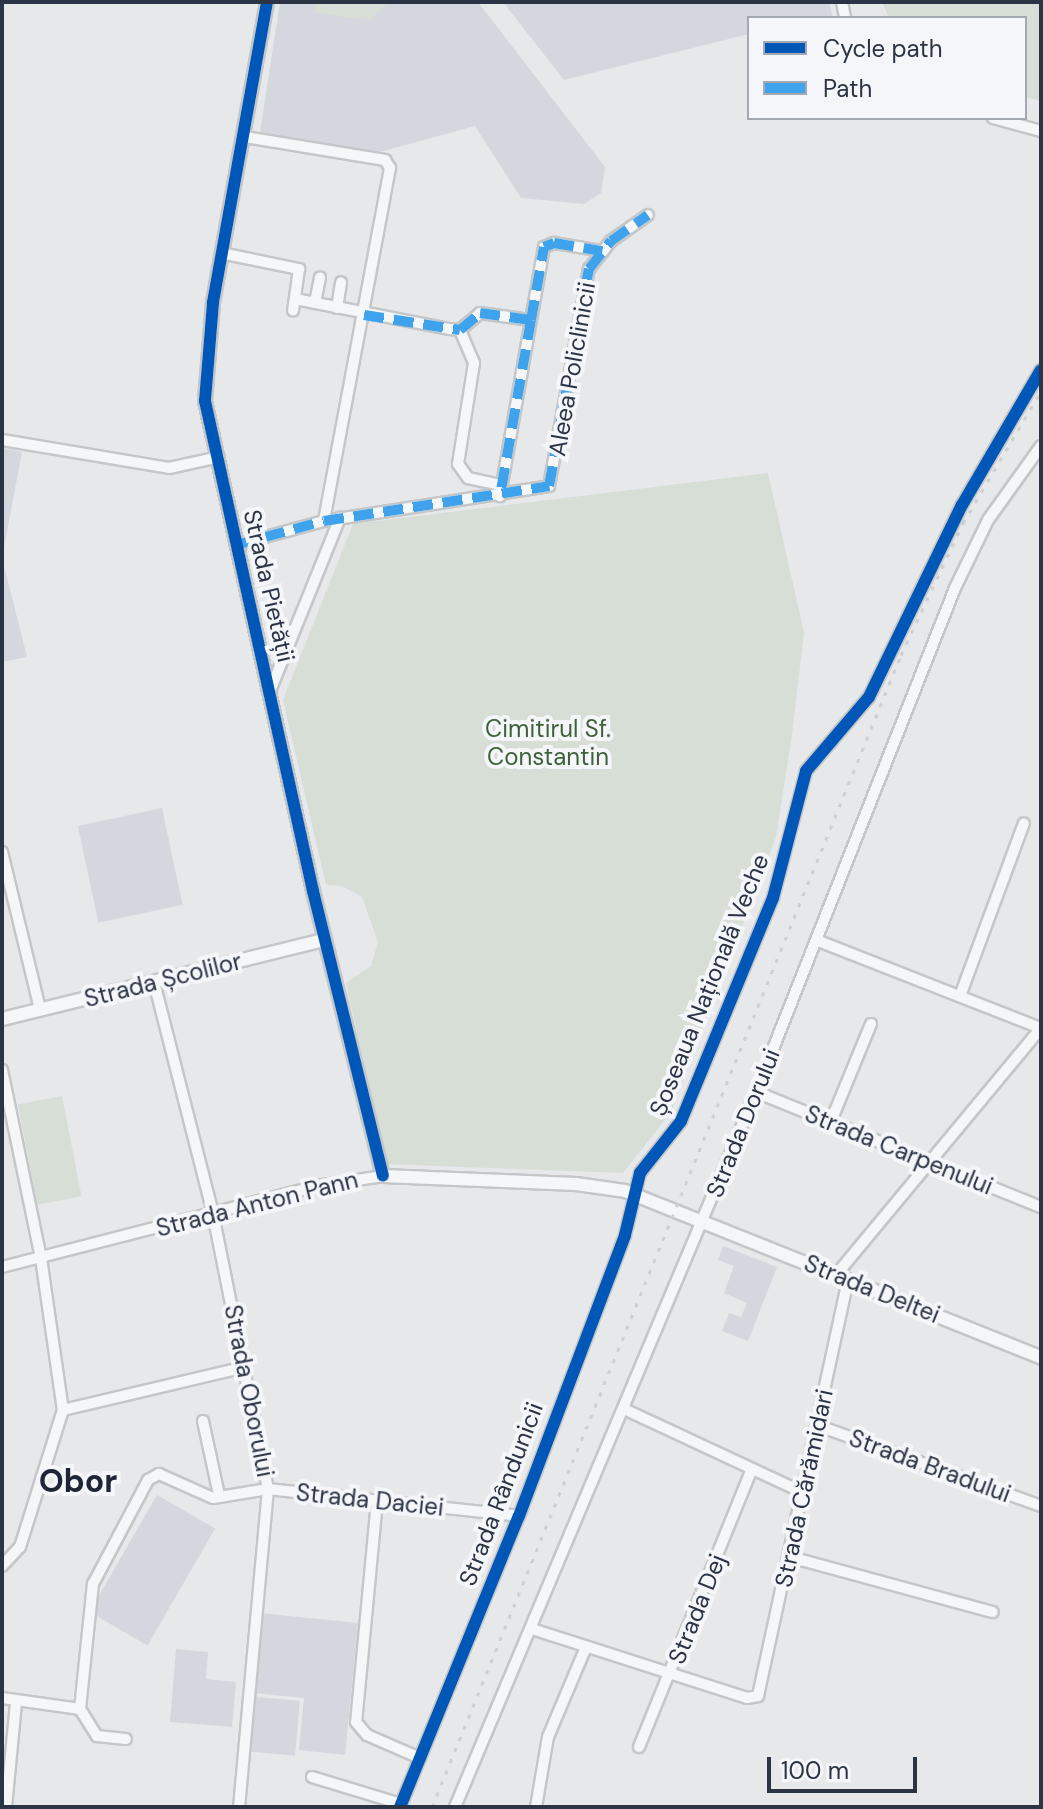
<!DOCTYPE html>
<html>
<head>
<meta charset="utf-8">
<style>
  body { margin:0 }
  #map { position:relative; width:1043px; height:1809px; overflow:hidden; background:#e6e8ea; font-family:"DM Sans",sans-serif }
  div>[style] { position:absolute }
  .built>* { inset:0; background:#d4d7dd; transform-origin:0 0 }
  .green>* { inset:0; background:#d6ded6; transform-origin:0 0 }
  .roads { filter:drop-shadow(2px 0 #c4c6c8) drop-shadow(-2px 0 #c4c6c8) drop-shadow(0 2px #c4c6c8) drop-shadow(0 -2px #c4c6c8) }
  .minor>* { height:10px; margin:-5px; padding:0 5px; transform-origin:5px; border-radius:5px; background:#f5f6f7 }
  .tertiary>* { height:12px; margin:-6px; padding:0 6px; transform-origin:6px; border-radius:6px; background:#f5f6f7 }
  .rail>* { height:3px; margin-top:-1.5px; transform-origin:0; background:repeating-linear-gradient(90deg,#cecfd2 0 4px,transparent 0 12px) }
  .quiet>* { height:10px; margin-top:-5px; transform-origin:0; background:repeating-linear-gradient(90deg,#3ea3ec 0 20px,transparent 0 30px) }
  .cycleway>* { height:12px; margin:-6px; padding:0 6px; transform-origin:6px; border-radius:6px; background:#0057b8 }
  span { translate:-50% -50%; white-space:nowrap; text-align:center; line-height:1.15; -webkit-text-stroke:8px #f4f6f9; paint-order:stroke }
  .street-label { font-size:24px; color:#2b3445 }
  .park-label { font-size:24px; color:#3f6138 }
  .district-label { font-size:32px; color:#1d2536; font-weight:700 }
  .frame { position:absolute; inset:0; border:4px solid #2b3445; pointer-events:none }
  .legend { position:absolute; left:747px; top:16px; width:280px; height:104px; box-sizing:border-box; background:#f4f6f9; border:2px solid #a4a8b1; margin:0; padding:10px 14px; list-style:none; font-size:24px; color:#2b3445 }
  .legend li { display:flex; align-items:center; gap:16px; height:40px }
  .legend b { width:40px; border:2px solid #a4a8b1 }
  .scale { position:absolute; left:767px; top:1757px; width:150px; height:36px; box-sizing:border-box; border:4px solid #2b3445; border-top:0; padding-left:10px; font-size:24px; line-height:28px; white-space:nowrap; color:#2b3445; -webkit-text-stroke:6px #f4f6f9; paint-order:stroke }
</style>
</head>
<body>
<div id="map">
  <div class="built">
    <div style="clip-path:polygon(280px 2px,478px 2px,605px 167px,601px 193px,584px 204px,521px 198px,475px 126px,376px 153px,260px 132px)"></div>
    <div style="clip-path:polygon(503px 2px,829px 2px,833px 18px,749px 18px,749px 34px,564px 80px)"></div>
    <div style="clip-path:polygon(2px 448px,22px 452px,2px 558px,27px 657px,2px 662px)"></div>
    <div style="left:162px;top:808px;width:99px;height:86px;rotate:78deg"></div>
    <div style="clip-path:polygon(723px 1246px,777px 1267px,748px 1341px,722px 1331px,729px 1313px,741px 1317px,747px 1303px,724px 1293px,734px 1266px,718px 1260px)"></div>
    <div style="left:157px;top:1495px;width:67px;height:135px;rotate:30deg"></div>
    <div style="clip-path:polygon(260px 1613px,358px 1623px,345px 1755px,299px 1750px,304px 1698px,253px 1693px)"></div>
    <div style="clip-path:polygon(176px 1649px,208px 1652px,206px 1679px,236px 1682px,232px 1727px,170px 1722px)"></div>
    <div style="left:256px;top:1697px;width:44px;height:55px;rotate:5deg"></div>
  </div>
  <div class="green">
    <div style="clip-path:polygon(317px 2px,391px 2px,368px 20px,315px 13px)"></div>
    <div style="clip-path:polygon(882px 2px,1041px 2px,1041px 101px,1025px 97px,1025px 18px,889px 18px)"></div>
    <div style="clip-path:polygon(768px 473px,804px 633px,792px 735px,776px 837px,671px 1112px,623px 1173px,387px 1164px,346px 983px,371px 966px,378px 942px,362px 897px,342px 886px,326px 885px,283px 700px,353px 524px)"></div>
    <div style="left:62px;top:1096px;width:102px;height:45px;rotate:79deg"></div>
  </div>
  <div class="roads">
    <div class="minor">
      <div style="left:842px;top:2px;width:16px;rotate:79deg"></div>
      <div style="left:993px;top:118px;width:50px;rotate:15.2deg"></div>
      <div style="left:245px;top:137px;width:142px;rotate:9.3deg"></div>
      <div style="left:385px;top:160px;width:9px;rotate:58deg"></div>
      <div style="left:390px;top:168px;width:359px;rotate:100.6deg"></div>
      <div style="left:221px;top:253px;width:80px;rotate:11.6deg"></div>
      <div style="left:299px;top:269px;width:42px;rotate:98.1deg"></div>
      <div style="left:295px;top:299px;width:158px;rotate:11deg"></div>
      <div style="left:450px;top:329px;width:10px;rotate:6deg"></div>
      <div style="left:460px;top:330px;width:26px;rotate:-40deg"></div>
      <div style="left:480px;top:313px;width:51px;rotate:7.8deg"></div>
      <div style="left:531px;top:320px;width:179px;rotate:100deg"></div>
      <div style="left:315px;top:303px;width:26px;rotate:-79deg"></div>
      <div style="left:337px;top:308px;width:26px;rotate:-81deg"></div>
      <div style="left:531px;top:320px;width:74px;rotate:-79.9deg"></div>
      <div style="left:544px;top:247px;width:11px;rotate:-22deg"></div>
      <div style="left:554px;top:243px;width:49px;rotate:9.5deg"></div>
      <div style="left:460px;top:330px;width:36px;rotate:67deg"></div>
      <div style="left:474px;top:363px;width:102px;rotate:99deg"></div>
      <div style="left:458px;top:464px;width:17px;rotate:54deg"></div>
      <div style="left:468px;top:478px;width:35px;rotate:12deg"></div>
      <div style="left:2px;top:440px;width:169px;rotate:9.5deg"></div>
      <div style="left:169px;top:468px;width:51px;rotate:-12.4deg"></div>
      <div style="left:236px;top:545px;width:91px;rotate:-15.3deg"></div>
      <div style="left:324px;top:521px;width:228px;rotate:-8.8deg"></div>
      <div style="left:549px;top:486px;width:221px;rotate:-79.6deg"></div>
      <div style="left:589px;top:269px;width:36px;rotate:-52deg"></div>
      <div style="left:611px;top:241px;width:45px;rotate:-35.1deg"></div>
      <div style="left:270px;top:691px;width:187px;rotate:-68deg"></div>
      <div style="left:2px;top:852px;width:162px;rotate:76.4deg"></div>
      <div style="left:816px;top:940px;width:242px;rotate:21.4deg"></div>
      <div style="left:1041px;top:1028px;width:321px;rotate:129.7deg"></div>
      <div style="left:154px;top:982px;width:239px;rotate:75.7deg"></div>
      <div style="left:213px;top:1214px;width:280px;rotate:78.7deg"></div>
      <div style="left:268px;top:1489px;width:319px;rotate:95.2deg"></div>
      <div style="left:960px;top:996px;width:184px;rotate:-69.7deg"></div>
      <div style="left:2px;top:1070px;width:192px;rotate:78.3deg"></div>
      <div style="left:41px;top:1258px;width:154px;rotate:81.8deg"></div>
      <div style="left:756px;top:1092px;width:307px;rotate:22deg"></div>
      <div style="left:831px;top:1121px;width:105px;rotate:-67.6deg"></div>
      <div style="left:2px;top:1267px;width:325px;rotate:-14.4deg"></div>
      <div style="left:317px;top:1186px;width:67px;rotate:-8.6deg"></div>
      <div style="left:624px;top:1409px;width:194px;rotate:25deg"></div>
      <div style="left:203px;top:1421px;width:76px;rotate:77.8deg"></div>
      <div style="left:819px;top:1426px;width:236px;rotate:19.8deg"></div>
      <div style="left:377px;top:1501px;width:222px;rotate:95.4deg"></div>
      <div style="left:356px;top:1722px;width:17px;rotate:50deg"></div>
      <div style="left:367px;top:1735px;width:58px;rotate:23.5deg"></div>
      <div style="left:790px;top:1557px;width:210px;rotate:15.2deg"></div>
      <div style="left:2px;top:1566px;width:26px;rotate:-47deg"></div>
      <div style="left:20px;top:1547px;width:144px;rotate:-72.6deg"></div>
      <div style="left:63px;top:1410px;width:187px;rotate:-13.3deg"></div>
      <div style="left:532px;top:1629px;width:226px;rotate:17.8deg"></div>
      <div style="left:747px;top:1698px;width:11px;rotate:-10deg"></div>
      <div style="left:758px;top:1696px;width:426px;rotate:-77.8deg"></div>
      <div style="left:2px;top:1698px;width:79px;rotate:8deg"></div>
      <div style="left:80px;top:1709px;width:126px;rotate:-84.1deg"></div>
      <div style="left:93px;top:1584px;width:118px;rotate:-62.1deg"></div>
      <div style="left:148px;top:1480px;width:13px;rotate:-29deg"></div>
      <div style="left:159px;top:1474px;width:59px;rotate:24deg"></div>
      <div style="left:213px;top:1498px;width:56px;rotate:-9.3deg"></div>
      <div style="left:268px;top:1489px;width:252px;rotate:6.1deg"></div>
      <div style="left:80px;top:1709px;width:32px;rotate:58deg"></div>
      <div style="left:97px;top:1736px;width:29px;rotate:6deg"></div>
      <div style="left:639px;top:1747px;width:300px;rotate:-67.9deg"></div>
      <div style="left:312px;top:1777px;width:93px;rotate:16.9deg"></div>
      <div style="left:6px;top:1807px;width:104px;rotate:-84.5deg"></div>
      <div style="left:400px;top:1807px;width:314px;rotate:-67.8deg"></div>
      <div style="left:519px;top:1516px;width:300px;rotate:-69.3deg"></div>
      <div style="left:625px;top:1235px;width:64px;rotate:-76.4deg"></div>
      <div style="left:640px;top:1173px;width:66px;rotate:-51.7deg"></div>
      <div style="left:681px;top:1121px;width:241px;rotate:-67.6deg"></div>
      <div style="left:773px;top:898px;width:131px;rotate:-75.4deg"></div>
      <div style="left:806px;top:771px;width:97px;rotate:-49.6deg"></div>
      <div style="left:869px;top:697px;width:213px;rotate:-64.2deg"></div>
      <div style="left:962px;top:505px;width:156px;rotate:-59.7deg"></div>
      <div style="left:455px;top:1807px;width:776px;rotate:-67.17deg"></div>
      <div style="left:756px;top:1092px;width:542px;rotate:-68.45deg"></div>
      <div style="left:955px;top:588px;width:76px;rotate:-64.1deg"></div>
      <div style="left:988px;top:520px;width:91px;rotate:-54.4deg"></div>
      <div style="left:536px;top:1807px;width:71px;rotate:-80.3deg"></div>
      <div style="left:548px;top:1737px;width:98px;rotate:-67.1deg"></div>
    </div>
    <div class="tertiary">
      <div style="left:267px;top:2px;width:306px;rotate:100.2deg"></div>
      <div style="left:213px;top:303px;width:98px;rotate:94.7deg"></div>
      <div style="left:205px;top:401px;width:502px;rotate:77.57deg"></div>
      <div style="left:313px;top:891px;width:293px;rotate:76.2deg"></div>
      <div style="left:383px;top:1176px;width:193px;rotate:2.4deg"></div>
      <div style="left:576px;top:1184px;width:49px;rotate:8.1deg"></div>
      <div style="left:625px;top:1191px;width:448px;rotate:21.8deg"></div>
      <div style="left:2px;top:1019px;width:332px;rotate:-13.8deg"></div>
    </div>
  </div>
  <div class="rail">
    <div style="left:432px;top:1807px;width:1244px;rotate:-67.85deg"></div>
    <div style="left:901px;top:655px;width:146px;rotate:-64.8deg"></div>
    <div style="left:963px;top:523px;width:153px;rotate:-59.4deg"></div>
  </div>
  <div class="quiet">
    <div style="left:364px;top:315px;width:97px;rotate:8.9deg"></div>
    <div style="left:460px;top:330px;width:26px;rotate:-40deg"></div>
    <div style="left:480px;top:313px;width:51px;rotate:7.8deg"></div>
    <div style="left:531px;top:320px;width:179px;rotate:100deg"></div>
    <div style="left:531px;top:320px;width:74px;rotate:-79.9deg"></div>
    <div style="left:544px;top:247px;width:11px;rotate:-22deg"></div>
    <div style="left:554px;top:243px;width:49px;rotate:9.5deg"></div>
    <div style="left:236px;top:545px;width:91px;rotate:-15.3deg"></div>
    <div style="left:324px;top:521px;width:228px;rotate:-8.8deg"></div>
    <div style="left:549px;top:486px;width:221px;rotate:-79.6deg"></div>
    <div style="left:589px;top:269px;width:36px;rotate:-52deg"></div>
    <div style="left:611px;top:241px;width:45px;rotate:-35.1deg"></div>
  </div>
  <div class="cycleway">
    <div style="left:267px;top:2px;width:306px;rotate:100.2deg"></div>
    <div style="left:213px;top:303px;width:98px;rotate:94.7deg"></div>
    <div style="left:205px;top:401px;width:502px;rotate:77.57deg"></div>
    <div style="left:313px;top:891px;width:293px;rotate:76.2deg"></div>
    <div style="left:400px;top:1807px;width:314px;rotate:-67.8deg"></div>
    <div style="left:519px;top:1516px;width:300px;rotate:-69.3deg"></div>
    <div style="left:625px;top:1235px;width:64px;rotate:-76.4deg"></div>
    <div style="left:640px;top:1173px;width:66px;rotate:-51.7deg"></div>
    <div style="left:681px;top:1121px;width:241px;rotate:-67.6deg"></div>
    <div style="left:773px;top:898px;width:131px;rotate:-75.4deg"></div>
    <div style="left:806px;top:771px;width:97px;rotate:-49.6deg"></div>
    <div style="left:869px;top:697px;width:213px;rotate:-64.2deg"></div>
    <div style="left:962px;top:505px;width:156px;rotate:-59.7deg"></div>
  </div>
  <div class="street-label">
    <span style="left:572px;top:369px;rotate:-80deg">Aleea Policlinicii</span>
    <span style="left:269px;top:586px;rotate:77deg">Strada Pietății</span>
    <span style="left:163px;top:980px;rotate:-14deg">Strada Școlilor</span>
    <span style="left:709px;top:985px;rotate:-68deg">Șoseaua Națională Veche</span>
    <span style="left:743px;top:1123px;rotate:-68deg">Strada Dorului</span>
    <span style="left:899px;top:1150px;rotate:22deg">Strada Carpenului</span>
    <span style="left:257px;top:1204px;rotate:-14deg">Strada Anton Pann</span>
    <span style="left:872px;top:1289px;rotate:22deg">Strada Deltei</span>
    <span style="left:249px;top:1391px;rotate:79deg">Strada Oborului</span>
    <span style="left:930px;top:1466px;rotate:20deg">Strada Bradului</span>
    <span style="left:804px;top:1488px;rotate:-78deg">Strada Cărămidari</span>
    <span style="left:501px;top:1494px;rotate:-69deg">Strada Rândunicii</span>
    <span style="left:370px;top:1500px;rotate:6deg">Strada Daciei</span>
    <span style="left:697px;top:1609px;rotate:-68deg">Strada Dej</span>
  </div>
  <div class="park-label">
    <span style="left:548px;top:743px">Cimitirul Sf.<br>Constantin</span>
  </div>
  <div class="district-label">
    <span style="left:78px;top:1481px">Obor</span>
  </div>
  <div class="frame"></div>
  <ul class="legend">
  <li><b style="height:10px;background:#0057b8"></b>Cycle path</li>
  <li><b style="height:10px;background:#3ea3ec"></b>Path</li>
  </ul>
  <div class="scale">100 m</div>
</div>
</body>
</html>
